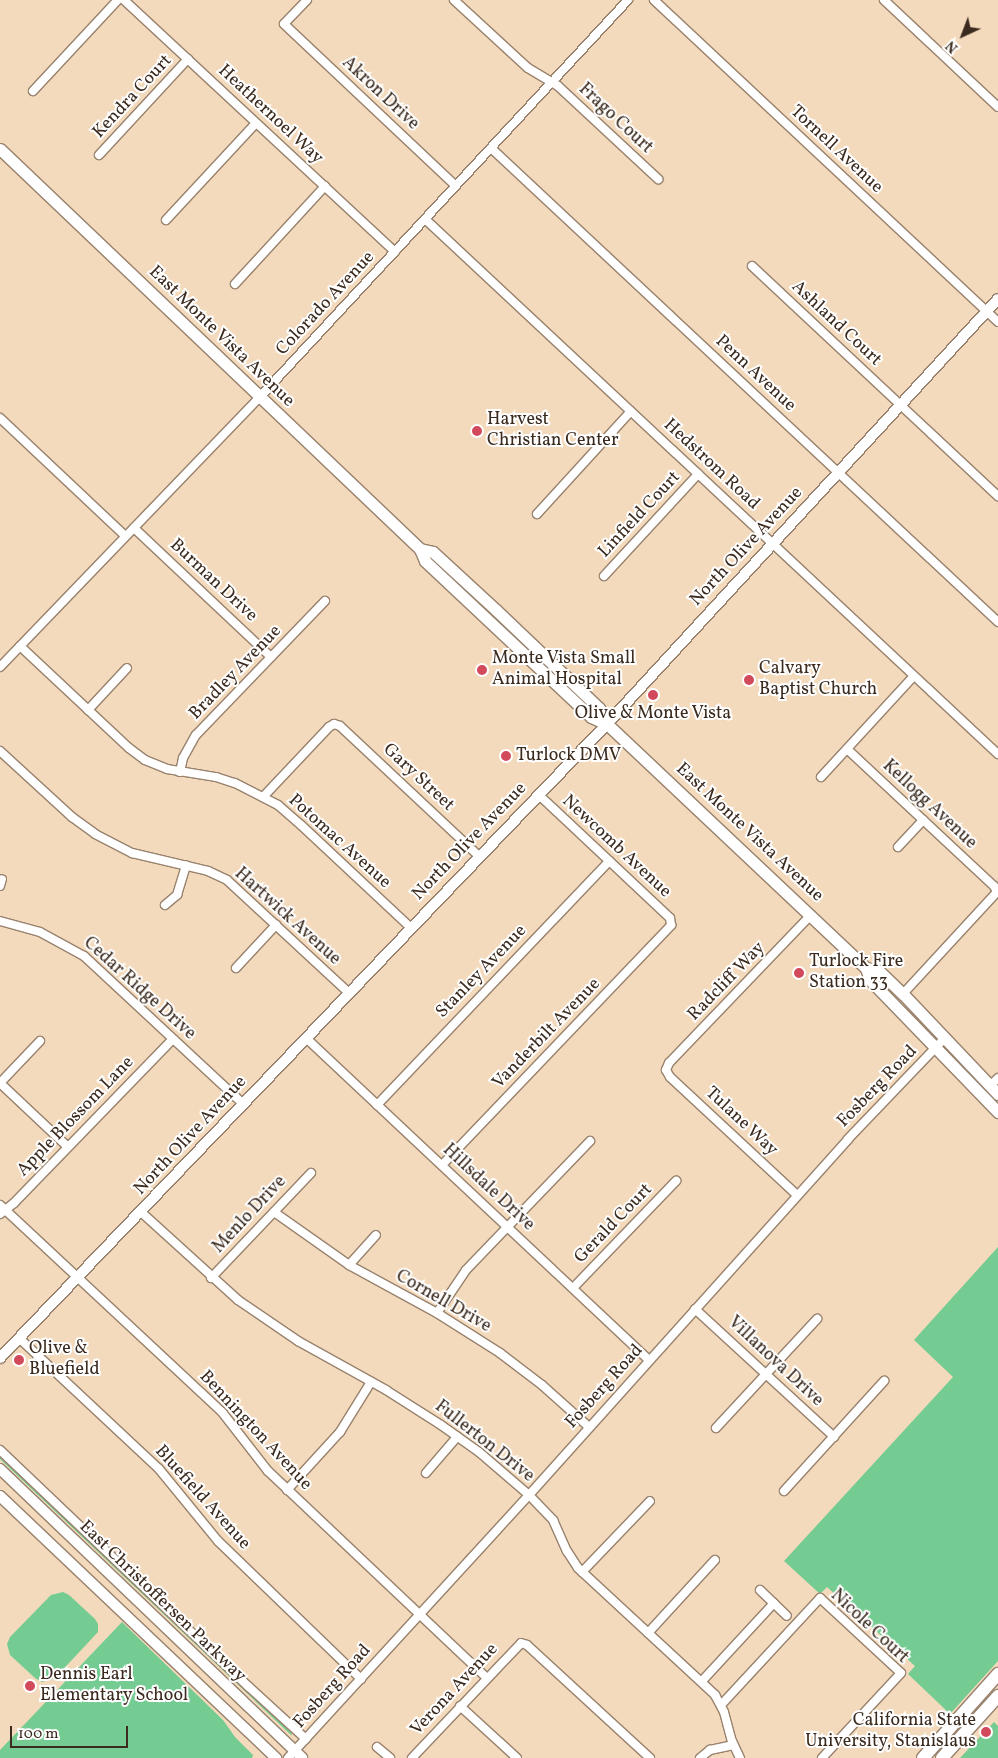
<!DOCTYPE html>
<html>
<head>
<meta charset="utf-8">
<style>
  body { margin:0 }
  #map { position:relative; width:998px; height:1758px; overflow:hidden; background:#f4dabc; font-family:Vollkorn,serif }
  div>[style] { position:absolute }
  .green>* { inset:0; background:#74cc92 }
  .roads { filter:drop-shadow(1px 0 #98826d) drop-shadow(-1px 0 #98826d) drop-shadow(0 1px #98826d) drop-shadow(0 -1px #98826d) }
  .minor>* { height:8px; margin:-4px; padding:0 4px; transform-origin:4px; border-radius:4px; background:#fff }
  .tertiary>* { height:10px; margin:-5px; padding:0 5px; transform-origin:5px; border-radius:5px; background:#fff }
  .secondary>* { height:11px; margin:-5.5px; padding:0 5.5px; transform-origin:5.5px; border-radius:5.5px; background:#fff }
  .primary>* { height:12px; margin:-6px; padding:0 6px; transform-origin:6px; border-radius:6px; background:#fff }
  .dots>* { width:14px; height:14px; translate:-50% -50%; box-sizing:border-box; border:2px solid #fff; border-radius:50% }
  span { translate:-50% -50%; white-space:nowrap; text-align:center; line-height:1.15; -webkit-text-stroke:4px #fff; paint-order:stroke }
  .street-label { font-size:18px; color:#3b2a1e }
  .poi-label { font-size:18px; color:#3b2a1e }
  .left { translate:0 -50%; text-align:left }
  .right { translate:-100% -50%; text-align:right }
  .north { position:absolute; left:938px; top:10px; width:50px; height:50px; -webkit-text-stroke:4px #fff; paint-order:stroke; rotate:223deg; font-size:14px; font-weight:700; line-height:20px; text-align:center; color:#3b2a1e }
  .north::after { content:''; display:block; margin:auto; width:18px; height:22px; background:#3b2a1e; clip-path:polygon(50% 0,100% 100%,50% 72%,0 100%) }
  .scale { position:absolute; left:10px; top:1726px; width:118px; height:22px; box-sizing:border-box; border:2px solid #3b2a1e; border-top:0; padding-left:6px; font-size:15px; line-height:18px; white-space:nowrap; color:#3b2a1e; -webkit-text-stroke:4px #fff; paint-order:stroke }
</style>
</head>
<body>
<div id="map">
  <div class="green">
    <div style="clip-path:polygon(998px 1247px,998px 1661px,950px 1714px,908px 1674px,915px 1666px,827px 1587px,820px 1594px,784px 1561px,953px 1377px,914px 1340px)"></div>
    <div style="clip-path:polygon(0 1456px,249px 1694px,265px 1704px,290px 1729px,292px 1736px,0 1459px)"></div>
    <div style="clip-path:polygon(63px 1592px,69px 1595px,95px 1619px,98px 1624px,98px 1632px,55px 1678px,42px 1682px,35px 1678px,10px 1655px,7px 1644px,10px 1637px,51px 1595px)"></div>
    <div style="clip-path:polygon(122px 1622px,223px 1720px,235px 1737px,253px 1755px,252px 1758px,0 1758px,0 1750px)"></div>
    <div style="clip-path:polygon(994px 1722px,998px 1726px,998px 1758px,960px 1758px)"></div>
  </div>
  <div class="roads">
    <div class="minor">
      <div style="left:124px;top:0;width:370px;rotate:42.9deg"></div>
      <div style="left:307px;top:0;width:33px;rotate:134deg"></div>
      <div style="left:284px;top:24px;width:236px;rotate:43.3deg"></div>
      <div style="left:454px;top:0;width:100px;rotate:42.6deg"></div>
      <div style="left:528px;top:68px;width:35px;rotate:31deg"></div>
      <div style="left:558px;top:86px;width:137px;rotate:42.9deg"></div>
      <div style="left:654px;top:0;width:471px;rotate:43.1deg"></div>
      <div style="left:884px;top:0;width:156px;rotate:43.2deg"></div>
      <div style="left:33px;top:91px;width:125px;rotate:-47deg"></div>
      <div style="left:491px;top:148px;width:694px;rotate:43.07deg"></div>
      <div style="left:99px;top:155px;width:131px;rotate:-47.2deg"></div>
      <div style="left:425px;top:219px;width:784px;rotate:43.04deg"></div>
      <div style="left:166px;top:220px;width:132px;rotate:-47.1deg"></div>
      <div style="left:752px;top:266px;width:337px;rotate:43.1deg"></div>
      <div style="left:235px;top:284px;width:133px;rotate:-47.4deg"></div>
      <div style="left:0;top:418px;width:172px;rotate:43.3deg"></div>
      <div style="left:537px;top:514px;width:139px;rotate:-47.6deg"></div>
      <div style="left:134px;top:528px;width:188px;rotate:43.3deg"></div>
      <div style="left:604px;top:576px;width:139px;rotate:-47.3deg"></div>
      <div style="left:20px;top:646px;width:149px;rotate:43.1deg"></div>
      <div style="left:129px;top:748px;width:20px;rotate:37deg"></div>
      <div style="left:145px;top:760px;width:24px;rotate:22deg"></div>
      <div style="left:167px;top:769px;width:50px;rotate:9.3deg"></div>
      <div style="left:216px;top:777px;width:20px;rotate:18deg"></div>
      <div style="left:235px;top:783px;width:48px;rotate:27.1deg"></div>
      <div style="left:278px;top:805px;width:30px;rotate:41deg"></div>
      <div style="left:301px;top:825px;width:151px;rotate:43.1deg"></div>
      <div style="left:0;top:667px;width:373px;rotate:-46.1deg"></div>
      <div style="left:259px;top:398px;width:543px;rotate:-47.17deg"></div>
      <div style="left:88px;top:710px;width:57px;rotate:-47.1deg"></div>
      <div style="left:847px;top:749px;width:201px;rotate:43deg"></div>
      <div style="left:994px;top:886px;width:7px;rotate:63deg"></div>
      <div style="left:997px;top:892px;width:139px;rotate:132.7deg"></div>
      <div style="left:0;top:751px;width:98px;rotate:42.5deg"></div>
      <div style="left:72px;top:817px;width:29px;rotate:36deg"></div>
      <div style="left:95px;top:834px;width:42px;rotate:27.2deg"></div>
      <div style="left:132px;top:853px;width:78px;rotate:13.3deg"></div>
      <div style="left:208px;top:871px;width:21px;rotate:25deg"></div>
      <div style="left:227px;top:880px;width:166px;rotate:42.8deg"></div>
      <div style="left:180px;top:772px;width:14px;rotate:-78deg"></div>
      <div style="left:183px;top:758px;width:26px;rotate:-61deg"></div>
      <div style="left:196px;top:735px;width:186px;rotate:-46.1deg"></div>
      <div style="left:821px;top:777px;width:137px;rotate:-47.4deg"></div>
      <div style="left:263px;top:797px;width:96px;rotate:-46.7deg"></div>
      <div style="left:329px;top:727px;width:6px;rotate:-31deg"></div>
      <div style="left:334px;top:724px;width:6px;rotate:18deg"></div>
      <div style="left:340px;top:726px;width:190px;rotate:43.1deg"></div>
      <div style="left:898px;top:847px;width:37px;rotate:-47deg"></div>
      <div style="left:0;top:886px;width:7px;rotate:-74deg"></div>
      <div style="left:165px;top:905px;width:16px;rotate:-40deg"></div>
      <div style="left:177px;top:895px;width:31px;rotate:-73deg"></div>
      <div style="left:0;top:921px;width:41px;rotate:15.4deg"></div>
      <div style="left:40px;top:932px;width:50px;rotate:28.6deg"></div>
      <div style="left:84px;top:956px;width:217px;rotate:42.9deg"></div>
      <div style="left:236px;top:968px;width:59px;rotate:-47.1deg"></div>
      <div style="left:306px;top:1038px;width:470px;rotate:43.2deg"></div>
      <div style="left:0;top:1083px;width:93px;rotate:43.3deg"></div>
      <div style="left:0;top:1083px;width:58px;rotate:-46.4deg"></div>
      <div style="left:990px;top:1086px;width:11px;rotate:-45deg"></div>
      <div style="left:377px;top:1105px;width:337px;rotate:-46.4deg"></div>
      <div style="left:442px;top:1165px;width:332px;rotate:-46.3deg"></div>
      <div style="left:671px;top:925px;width:7px;rotate:-98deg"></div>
      <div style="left:670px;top:918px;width:181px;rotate:-136.8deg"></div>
      <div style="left:797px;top:1195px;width:173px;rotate:-137.1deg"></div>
      <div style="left:670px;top:1077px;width:8px;rotate:-120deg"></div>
      <div style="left:666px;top:1070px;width:8px;rotate:-67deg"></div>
      <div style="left:669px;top:1063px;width:205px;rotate:-46.2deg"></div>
      <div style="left:0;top:1205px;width:304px;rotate:43deg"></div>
      <div style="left:222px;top:1412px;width:75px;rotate:52.1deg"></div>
      <div style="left:268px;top:1471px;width:300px;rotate:43.4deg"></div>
      <div style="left:141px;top:1212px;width:131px;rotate:42.2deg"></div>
      <div style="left:238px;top:1300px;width:73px;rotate:34.3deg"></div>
      <div style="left:298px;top:1341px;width:101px;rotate:29.1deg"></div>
      <div style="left:386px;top:1390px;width:65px;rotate:32.5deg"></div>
      <div style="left:441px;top:1425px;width:47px;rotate:35.4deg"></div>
      <div style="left:479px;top:1452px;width:66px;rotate:40.7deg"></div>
      <div style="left:529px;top:1495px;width:35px;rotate:46deg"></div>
      <div style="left:553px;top:1520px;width:34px;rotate:66deg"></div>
      <div style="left:567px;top:1551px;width:20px;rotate:57deg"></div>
      <div style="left:578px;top:1568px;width:187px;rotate:42.8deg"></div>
      <div style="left:715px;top:1695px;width:19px;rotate:62deg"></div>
      <div style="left:724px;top:1712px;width:30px;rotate:75deg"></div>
      <div style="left:732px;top:1741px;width:19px;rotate:65deg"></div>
      <div style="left:274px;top:1212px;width:92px;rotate:35.2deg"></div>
      <div style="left:349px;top:1265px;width:100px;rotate:28.6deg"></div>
      <div style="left:437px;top:1313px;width:75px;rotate:32.4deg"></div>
      <div style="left:500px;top:1353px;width:53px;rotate:37.3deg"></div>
      <div style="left:542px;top:1385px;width:63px;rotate:41.8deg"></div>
      <div style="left:0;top:1214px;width:18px;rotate:-38deg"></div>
      <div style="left:14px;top:1203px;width:228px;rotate:-45.9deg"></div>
      <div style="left:349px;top:1265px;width:40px;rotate:-48deg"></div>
      <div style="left:211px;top:1278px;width:145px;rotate:-46.4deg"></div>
      <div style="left:573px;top:1288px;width:149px;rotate:-46.1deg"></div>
      <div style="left:695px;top:1309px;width:189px;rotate:42.6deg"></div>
      <div style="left:437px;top:1313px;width:52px;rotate:-56deg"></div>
      <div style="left:466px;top:1270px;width:179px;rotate:-46.1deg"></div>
      <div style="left:19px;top:1338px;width:192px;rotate:43.1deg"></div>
      <div style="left:159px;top:1469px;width:93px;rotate:50.7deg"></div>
      <div style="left:218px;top:1541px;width:199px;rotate:44deg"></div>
      <div style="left:716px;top:1428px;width:149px;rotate:-47.2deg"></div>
      <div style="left:0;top:1450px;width:344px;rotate:43.6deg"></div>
      <div style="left:249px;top:1687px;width:77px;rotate:42.4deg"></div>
      <div style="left:426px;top:1473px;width:48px;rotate:-49.3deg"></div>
      <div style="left:287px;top:1490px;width:79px;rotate:-47.6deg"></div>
      <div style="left:340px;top:1432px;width:59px;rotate:-58.2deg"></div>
      <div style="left:784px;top:1491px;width:149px;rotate:-47.7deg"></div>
      <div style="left:582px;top:1572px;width:98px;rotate:-46.2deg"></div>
      <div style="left:760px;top:1590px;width:37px;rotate:44deg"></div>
      <div style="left:648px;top:1633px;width:99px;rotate:-47.5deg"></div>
      <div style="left:702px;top:1681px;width:106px;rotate:-47.3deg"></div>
      <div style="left:721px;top:1705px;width:146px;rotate:-47.2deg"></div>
      <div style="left:820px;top:1598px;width:110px;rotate:42.8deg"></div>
      <div style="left:901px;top:1673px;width:116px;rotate:132.9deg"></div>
      <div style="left:460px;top:1706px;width:77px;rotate:42.4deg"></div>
      <div style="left:377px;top:1747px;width:17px;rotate:40deg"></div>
      <div style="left:288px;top:1758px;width:357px;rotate:-47.5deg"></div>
      <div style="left:529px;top:1495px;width:478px;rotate:-48.1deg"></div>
      <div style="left:848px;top:1139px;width:140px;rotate:-46.2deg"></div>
      <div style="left:412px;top:1758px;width:158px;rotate:-46.5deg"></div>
      <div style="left:521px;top:1643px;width:6px;rotate:18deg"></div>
      <div style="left:527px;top:1645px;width:167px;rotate:42.6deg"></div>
      <div style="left:700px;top:1758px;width:13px;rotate:-39deg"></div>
      <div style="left:710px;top:1750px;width:24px;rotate:-12deg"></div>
    </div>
    <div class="tertiary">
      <div style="left:0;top:1358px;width:878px;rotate:-46.25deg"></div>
      <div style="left:607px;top:724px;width:577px;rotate:-47.39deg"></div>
      <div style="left:0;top:1469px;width:418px;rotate:43.7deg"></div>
      <div style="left:0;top:1496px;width:381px;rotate:43.5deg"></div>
    </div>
    <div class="secondary">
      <div style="left:0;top:149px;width:580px;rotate:43.6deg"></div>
      <div style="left:420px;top:549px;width:13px;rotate:67deg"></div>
      <div style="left:425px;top:561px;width:228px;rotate:43.2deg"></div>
      <div style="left:591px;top:717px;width:17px;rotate:24deg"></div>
      <div style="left:607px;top:724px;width:356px;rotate:43.3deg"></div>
      <div style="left:866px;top:968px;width:13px;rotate:72deg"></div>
      <div style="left:870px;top:980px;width:184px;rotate:45.9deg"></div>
      <div style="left:420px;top:549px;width:13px;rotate:13deg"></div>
      <div style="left:433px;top:552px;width:86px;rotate:42.6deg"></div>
      <div style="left:496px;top:610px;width:142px;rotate:43.6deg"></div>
      <div style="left:599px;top:708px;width:18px;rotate:63deg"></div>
      <div style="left:866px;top:968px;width:13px;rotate:13deg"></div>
      <div style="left:879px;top:971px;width:33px;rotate:44deg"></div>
      <div style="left:903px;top:994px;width:138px;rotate:46.5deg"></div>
    </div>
    <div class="primary">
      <div style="left:923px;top:1758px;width:113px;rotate:-48.2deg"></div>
      <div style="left:942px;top:1758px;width:84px;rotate:-47.9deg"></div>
    </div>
  </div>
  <div class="dots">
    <div style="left:477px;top:431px;background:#d1495b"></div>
    <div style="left:482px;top:670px;background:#d1495b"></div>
    <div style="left:749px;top:680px;background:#d1495b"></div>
    <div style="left:653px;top:695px;background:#d1495b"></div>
    <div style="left:506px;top:756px;background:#d1495b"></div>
    <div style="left:799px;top:973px;background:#d1495b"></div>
    <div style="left:19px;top:1360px;background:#d1495b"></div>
    <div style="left:30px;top:1686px;background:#d1495b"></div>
    <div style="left:986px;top:1732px;background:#d1495b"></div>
  </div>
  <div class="street-label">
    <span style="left:380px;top:94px;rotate:43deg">Akron Drive</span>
    <span style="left:133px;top:97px;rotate:-47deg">Kendra Court</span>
    <span style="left:270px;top:115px;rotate:43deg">Heathernoel Way</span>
    <span style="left:615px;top:119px;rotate:43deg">Frago Court</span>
    <span style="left:836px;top:150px;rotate:43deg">Tornell Avenue</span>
    <span style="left:326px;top:304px;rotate:-47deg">Colorado Avenue</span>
    <span style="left:836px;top:324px;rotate:43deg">Ashland Court</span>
    <span style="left:221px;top:337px;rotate:44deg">East Monte Vista Avenue</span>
    <span style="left:755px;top:374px;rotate:43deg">Penn Avenue</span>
    <span style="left:711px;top:465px;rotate:43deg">Hedstrom Road</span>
    <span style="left:640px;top:515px;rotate:-47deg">Linfield Court</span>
    <span style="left:747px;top:547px;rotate:-47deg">North Olive Avenue</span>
    <span style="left:213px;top:581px;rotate:43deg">Burman Drive</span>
    <span style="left:236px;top:673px;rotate:-46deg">Bradley Avenue</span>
    <span style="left:418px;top:778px;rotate:43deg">Gary Street</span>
    <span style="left:929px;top:805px;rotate:43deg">Kellogg Avenue</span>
    <span style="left:749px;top:833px;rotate:43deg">East Monte Vista Avenue</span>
    <span style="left:339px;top:842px;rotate:42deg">Potomac Avenue</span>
    <span style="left:470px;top:842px;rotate:-46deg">North Olive Avenue</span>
    <span style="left:616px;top:847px;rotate:43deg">Newcomb Avenue</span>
    <span style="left:287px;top:917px;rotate:42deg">Hartwick Avenue</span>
    <span style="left:482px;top:972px;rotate:-46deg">Stanley Avenue</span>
    <span style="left:727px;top:982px;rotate:-46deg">Radcliff Way</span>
    <span style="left:139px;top:989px;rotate:42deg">Cedar Ridge Drive</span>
    <span style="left:547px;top:1034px;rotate:-46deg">Vanderbilt Avenue</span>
    <span style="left:878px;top:1087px;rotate:-46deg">Fosberg Road</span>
    <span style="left:76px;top:1117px;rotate:-46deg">Apple Blossom Lane</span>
    <span style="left:741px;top:1122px;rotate:43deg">Tulane Way</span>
    <span style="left:191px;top:1136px;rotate:-47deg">North Olive Avenue</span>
    <span style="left:488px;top:1188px;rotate:43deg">Hillsdale Drive</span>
    <span style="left:250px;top:1215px;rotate:-47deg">Menlo Drive</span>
    <span style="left:614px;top:1224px;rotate:-46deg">Gerald Court</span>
    <span style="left:443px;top:1302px;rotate:30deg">Cornell Drive</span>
    <span style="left:775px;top:1362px;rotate:43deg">Villanova Drive</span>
    <span style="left:605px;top:1387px;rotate:-48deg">Fosberg Road</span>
    <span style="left:255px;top:1431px;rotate:47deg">Bennington Avenue</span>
    <span style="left:484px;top:1442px;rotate:38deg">Fullerton Drive</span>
    <span style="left:202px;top:1498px;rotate:48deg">Bluefield Avenue</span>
    <span style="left:162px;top:1602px;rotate:44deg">East Christoffersen Parkway</span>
    <span style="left:869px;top:1627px;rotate:43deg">Nicole Court</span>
    <span style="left:333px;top:1687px;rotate:-48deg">Fosberg Road</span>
    <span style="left:455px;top:1690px;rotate:-47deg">Verona Avenue</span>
  </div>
  <div class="poi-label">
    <span class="left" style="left:487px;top:431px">Harvest<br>Christian Center</span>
    <span class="left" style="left:492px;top:670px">Monte Vista Small<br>Animal Hospital</span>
    <span class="left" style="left:759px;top:680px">Calvary<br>Baptist Church</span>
    <span style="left:653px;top:714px">Olive &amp; Monte Vista</span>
    <span class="left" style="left:516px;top:756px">Turlock DMV</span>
    <span class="left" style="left:809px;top:973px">Turlock Fire<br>Station 33</span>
    <span class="left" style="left:29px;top:1360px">Olive &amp;<br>Bluefield</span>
    <span class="left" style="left:40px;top:1686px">Dennis Earl<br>Elementary School</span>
    <span class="right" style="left:976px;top:1732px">California State<br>University, Stanislaus</span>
  </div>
  <div class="north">N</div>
  <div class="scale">100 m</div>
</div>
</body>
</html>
